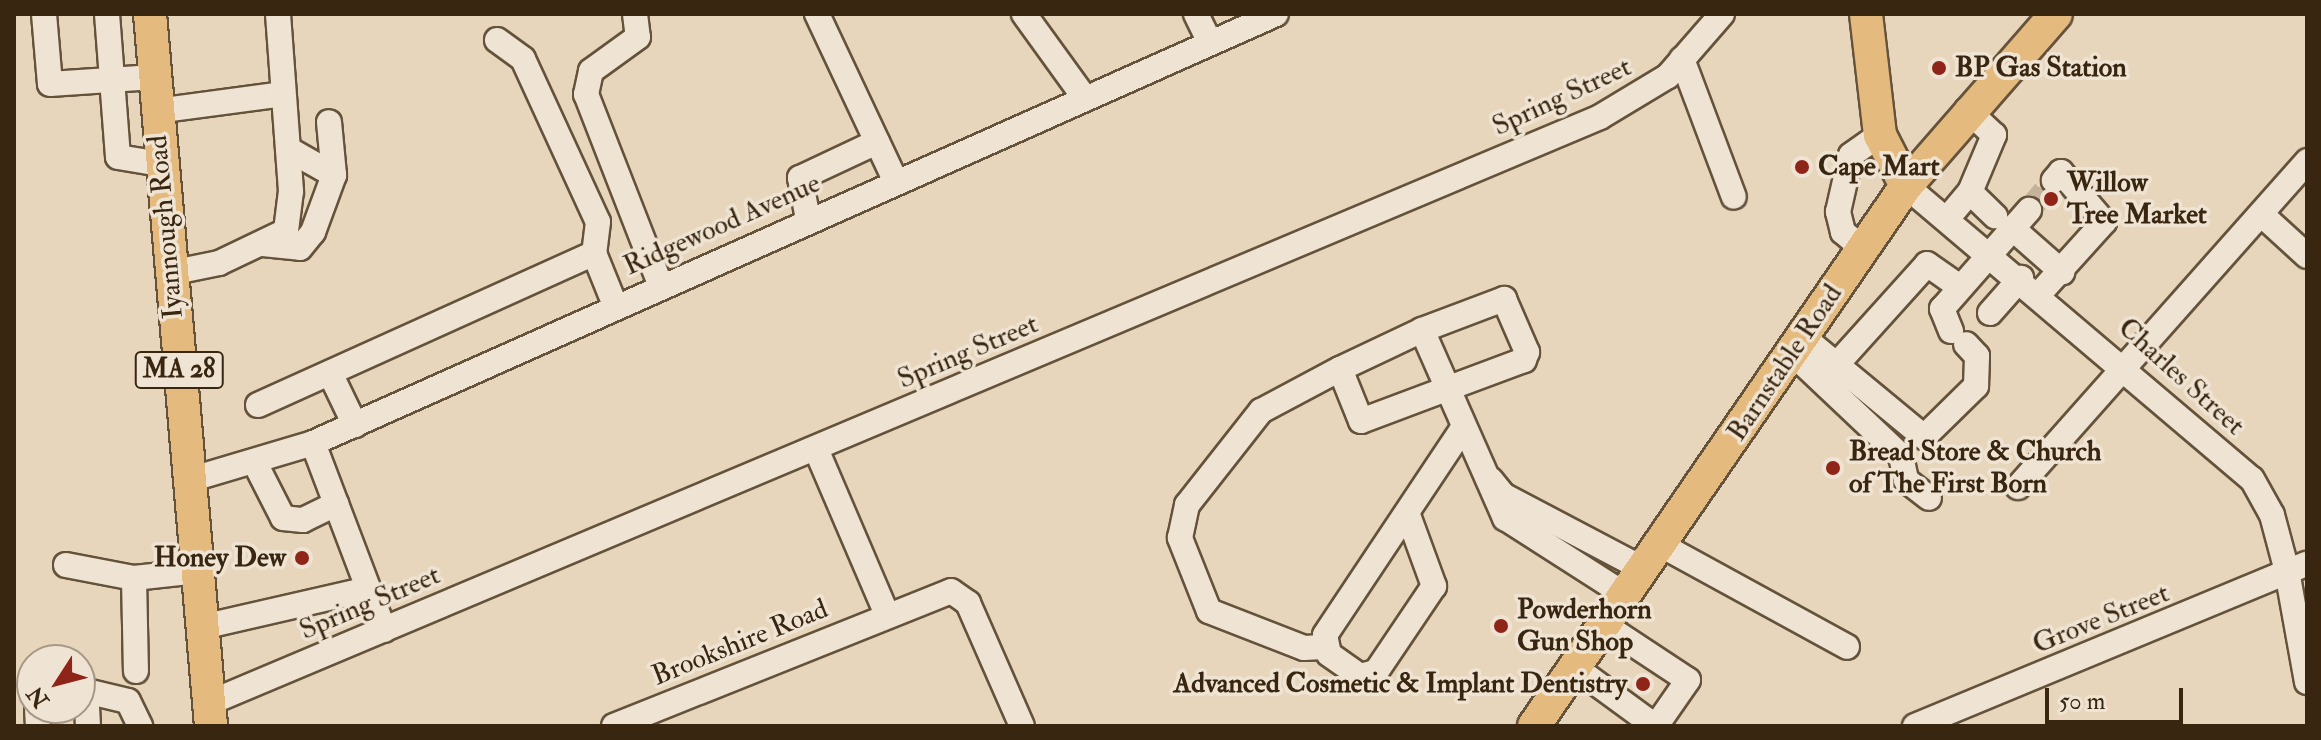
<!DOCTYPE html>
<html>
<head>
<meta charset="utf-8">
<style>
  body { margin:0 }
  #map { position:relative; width:2321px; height:740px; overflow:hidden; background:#e7d5bc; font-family:"IM FELL Double Pica",serif }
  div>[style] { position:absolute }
  .minor-tunnel>* { height:24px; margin-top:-12px; transform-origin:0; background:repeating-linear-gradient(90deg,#c4b29a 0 24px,transparent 0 36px) }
  .roads { filter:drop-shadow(2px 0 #64523b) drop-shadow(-2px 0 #64523b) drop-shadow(0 2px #64523b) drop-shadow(0 -2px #64523b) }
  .minor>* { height:24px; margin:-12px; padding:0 12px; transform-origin:12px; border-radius:12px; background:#efe4d3 }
  .major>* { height:32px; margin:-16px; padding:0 16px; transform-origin:16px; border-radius:16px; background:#e4ba7e }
  .dots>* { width:22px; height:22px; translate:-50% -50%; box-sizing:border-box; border:4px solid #efe4d3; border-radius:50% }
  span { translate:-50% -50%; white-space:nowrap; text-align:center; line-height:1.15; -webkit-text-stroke:7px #efe4d3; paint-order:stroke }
  .shield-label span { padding:2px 6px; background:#efe4d3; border:2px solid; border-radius:6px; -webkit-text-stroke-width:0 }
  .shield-label { font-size:26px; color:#392610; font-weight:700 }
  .poi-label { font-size:28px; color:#392610; font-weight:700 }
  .left { translate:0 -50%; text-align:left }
  .right { translate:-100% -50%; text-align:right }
  .street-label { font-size:28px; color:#392610 }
  .frame { position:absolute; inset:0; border:16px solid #392610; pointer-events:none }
  .north { position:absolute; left:16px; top:644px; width:80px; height:80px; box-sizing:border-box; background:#efe4d3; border:2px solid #a69885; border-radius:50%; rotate:234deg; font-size:22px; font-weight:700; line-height:32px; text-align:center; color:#392610 }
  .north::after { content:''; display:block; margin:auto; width:28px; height:36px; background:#8f2418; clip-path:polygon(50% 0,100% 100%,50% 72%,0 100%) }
  .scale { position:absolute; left:2045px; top:688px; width:138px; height:36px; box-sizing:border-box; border:4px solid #392610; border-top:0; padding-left:10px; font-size:24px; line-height:28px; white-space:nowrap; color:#392610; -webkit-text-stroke:6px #efe4d3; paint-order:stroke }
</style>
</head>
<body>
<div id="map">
  <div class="minor-tunnel">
    <div style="left:2029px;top:210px;width:39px;rotate:-50deg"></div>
  </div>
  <div class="roads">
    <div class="minor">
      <div style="left:44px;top:14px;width:70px;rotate:85.1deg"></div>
      <div style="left:50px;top:84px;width:104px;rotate:-3.9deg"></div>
      <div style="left:107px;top:14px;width:143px;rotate:85.6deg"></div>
      <div style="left:118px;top:157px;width:44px;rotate:9.2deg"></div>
      <div style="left:635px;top:14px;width:23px;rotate:83deg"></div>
      <div style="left:638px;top:37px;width:58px;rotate:144.1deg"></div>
      <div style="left:591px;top:71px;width:24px;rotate:102deg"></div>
      <div style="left:586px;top:94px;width:204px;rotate:68.7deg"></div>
      <div style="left:817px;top:14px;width:186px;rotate:64.8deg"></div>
      <div style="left:1024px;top:14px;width:102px;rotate:54.1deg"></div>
      <div style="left:1196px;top:14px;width:32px;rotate:64deg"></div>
      <div style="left:497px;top:40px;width:32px;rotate:36deg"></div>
      <div style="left:523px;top:59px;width:179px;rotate:65.3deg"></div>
      <div style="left:598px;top:222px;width:31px;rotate:97deg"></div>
      <div style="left:594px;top:253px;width:56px;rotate:68deg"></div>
      <div style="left:1682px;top:59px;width:147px;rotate:69.4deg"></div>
      <div style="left:156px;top:111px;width:128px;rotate:-7.6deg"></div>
      <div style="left:288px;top:149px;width:53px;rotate:29.5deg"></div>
      <div style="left:1906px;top:186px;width:453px;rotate:40.3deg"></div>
      <div style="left:2252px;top:479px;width:41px;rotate:60.9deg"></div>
      <div style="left:2272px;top:515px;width:58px;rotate:75deg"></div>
      <div style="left:2287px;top:571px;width:113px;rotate:79.8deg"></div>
      <div style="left:1970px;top:192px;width:35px;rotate:44deg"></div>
      <div style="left:2261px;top:214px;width:62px;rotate:42.4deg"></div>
      <div style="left:808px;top:219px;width:42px;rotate:-101deg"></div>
      <div style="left:800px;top:178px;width:85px;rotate:-25.1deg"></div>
      <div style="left:1947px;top:219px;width:35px;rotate:-50deg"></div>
      <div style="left:1970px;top:192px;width:62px;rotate:-67.2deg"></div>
      <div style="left:1994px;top:135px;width:37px;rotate:-137deg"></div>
      <div style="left:2012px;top:228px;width:67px;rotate:41.3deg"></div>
      <div style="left:263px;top:244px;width:37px;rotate:6deg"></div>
      <div style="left:300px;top:248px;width:21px;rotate:-51deg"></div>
      <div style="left:313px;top:232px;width:61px;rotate:-69.8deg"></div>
      <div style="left:334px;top:175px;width:53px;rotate:-95.4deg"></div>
      <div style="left:1862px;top:248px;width:25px;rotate:-140deg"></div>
      <div style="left:1843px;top:232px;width:21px;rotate:-104deg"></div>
      <div style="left:1838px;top:212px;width:58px;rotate:-77.2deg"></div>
      <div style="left:1851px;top:155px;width:35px;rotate:-35deg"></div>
      <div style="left:170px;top:273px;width:50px;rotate:-11.5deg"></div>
      <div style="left:219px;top:263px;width:74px;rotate:-25.5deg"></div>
      <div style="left:286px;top:231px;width:40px;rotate:-82.9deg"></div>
      <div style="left:291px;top:191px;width:177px;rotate:-94.2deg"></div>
      <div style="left:2039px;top:294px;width:97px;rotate:-47.9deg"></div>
      <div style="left:2104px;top:222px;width:66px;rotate:-130.7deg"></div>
      <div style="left:2061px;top:172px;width:11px;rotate:131deg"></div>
      <div style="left:1990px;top:313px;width:47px;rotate:-48.5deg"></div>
      <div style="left:1422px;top:330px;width:206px;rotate:66.2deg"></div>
      <div style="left:1505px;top:518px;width:145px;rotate:32.6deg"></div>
      <div style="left:1951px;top:331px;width:24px;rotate:-112deg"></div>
      <div style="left:1942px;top:309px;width:132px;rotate:-48.7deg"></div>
      <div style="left:1803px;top:337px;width:157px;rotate:39.6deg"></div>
      <div style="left:1924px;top:437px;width:73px;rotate:-44.4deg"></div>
      <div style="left:1976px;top:386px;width:30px;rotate:-88deg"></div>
      <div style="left:1977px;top:356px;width:16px;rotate:-133deg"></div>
      <div style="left:1792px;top:353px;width:150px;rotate:43.4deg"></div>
      <div style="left:1901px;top:456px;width:25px;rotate:78deg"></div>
      <div style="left:1906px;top:480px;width:29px;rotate:38deg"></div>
      <div style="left:1838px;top:363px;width:133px;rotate:-48deg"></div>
      <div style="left:1927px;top:264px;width:39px;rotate:35deg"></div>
      <div style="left:330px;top:373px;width:58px;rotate:64.3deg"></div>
      <div style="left:258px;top:405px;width:369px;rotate:-24.3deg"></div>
      <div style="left:313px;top:443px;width:200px;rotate:69.2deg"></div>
      <div style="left:816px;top:449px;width:181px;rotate:66.8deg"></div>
      <div style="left:256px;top:465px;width:59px;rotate:63deg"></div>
      <div style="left:283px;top:518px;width:20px;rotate:6deg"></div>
      <div style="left:303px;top:520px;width:37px;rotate:-26deg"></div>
      <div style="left:189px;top:480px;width:129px;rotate:-16.6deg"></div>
      <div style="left:313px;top:443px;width:1054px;rotate:-24.01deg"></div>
      <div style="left:1491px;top:480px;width:19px;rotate:51deg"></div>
      <div style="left:1503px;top:495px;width:161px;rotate:27.8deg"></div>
      <div style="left:2018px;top:487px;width:436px;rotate:-48.4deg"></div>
      <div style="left:1408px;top:515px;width:76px;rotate:69.9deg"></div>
      <div style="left:1434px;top:586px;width:104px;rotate:124deg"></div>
      <div style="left:1376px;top:672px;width:16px;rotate:166deg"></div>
      <div style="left:1360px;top:676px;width:38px;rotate:-145deg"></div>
      <div style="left:1329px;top:654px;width:19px;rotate:-102deg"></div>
      <div style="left:1325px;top:635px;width:245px;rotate:-56.3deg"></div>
      <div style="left:1661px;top:545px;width:212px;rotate:28.7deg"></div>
      <div style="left:66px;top:565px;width:69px;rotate:10.8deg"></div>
      <div style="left:134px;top:578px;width:64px;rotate:-6.2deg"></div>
      <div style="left:134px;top:578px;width:93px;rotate:88.8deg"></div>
      <div style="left:1606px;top:626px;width:98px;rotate:33.4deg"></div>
      <div style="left:1688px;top:680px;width:56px;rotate:124.8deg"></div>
      <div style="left:202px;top:627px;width:170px;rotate:-12.9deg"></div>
      <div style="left:1323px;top:647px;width:19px;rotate:177deg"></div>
      <div style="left:1304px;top:648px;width:102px;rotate:-158.7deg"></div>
      <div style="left:1209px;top:611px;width:79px;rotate:-111.7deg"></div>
      <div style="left:1180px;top:538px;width:34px;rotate:-78deg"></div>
      <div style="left:1187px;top:505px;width:120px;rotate:-51.8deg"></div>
      <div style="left:1261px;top:411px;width:89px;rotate:-28deg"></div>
      <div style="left:1340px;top:369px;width:91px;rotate:-25.4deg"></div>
      <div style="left:1422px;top:330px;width:88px;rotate:-20.7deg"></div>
      <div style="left:1504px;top:299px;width:58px;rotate:66.5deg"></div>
      <div style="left:1527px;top:352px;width:9px;rotate:111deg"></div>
      <div style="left:1524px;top:360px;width:174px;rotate:159.5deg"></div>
      <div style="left:1361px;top:421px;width:56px;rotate:-112deg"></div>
      <div style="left:1577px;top:669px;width:97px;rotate:36.2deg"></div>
      <div style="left:209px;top:703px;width:1509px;rotate:-22.84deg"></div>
      <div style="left:1600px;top:117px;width:79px;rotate:-31.1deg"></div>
      <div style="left:1668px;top:76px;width:82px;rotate:-48.9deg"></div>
      <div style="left:37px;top:708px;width:18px;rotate:87deg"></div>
      <div style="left:88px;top:726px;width:35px;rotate:-93deg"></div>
      <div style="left:86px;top:691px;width:43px;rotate:13.4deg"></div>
      <div style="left:128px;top:701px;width:28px;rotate:64deg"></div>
      <div style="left:614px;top:726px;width:363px;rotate:-21.8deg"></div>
      <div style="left:951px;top:591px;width:21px;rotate:35deg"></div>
      <div style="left:968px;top:603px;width:134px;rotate:66.3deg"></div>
      <div style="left:1915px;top:726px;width:424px;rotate:-22.5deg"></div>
    </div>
    <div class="major">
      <div style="left:150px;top:14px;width:715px;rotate:85.1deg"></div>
      <div style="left:1866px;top:14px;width:122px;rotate:83.4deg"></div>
      <div style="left:1880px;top:135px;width:57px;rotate:63deg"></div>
      <div style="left:1534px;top:726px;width:656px;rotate:-55.44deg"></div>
      <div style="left:1906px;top:186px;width:228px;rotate:-48.9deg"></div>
    </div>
  </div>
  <div class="dots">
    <div style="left:1939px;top:68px;background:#8f2418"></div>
    <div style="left:1802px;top:167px;background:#8f2418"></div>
    <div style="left:2051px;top:199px;background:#8f2418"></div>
    <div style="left:1833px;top:468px;background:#8f2418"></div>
    <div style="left:302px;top:558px;background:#8f2418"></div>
    <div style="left:1501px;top:626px;background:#8f2418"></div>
    <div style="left:1643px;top:684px;background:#8f2418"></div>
  </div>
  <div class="shield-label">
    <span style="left:179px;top:370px">MA 28</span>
  </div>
  <div class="poi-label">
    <span class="left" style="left:1955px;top:68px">BP Gas Station</span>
    <span class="left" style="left:1818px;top:167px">Cape Mart</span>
    <span class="left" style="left:2067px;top:199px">Willow<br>Tree Market</span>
    <span class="left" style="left:1849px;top:468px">Bread Store &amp; Church<br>of The First Born</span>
    <span class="right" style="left:286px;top:558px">Honey Dew</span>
    <span class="left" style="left:1517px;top:626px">Powderhorn<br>Gun Shop</span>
    <span class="right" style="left:1627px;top:684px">Advanced Cosmetic &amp; Implant Dentistry</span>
  </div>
  <div class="street-label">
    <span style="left:1562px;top:97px;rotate:-25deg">Spring Street</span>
    <span style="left:722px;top:225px;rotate:-24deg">Ridgewood Avenue</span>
    <span style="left:166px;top:227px;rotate:-95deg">Iyannough Road</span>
    <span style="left:968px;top:352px;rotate:-23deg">Spring Street</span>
    <span style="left:1785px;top:363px;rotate:-56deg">Barnstable Road</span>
    <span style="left:2181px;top:377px;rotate:42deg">Charles Street</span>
    <span style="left:370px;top:603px;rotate:-23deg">Spring Street</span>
    <span style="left:2101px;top:619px;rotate:-22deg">Grove Street</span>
    <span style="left:740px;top:643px;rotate:-22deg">Brookshire Road</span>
  </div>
  <div class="frame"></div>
  <div class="north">N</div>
  <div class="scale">50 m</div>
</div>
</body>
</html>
